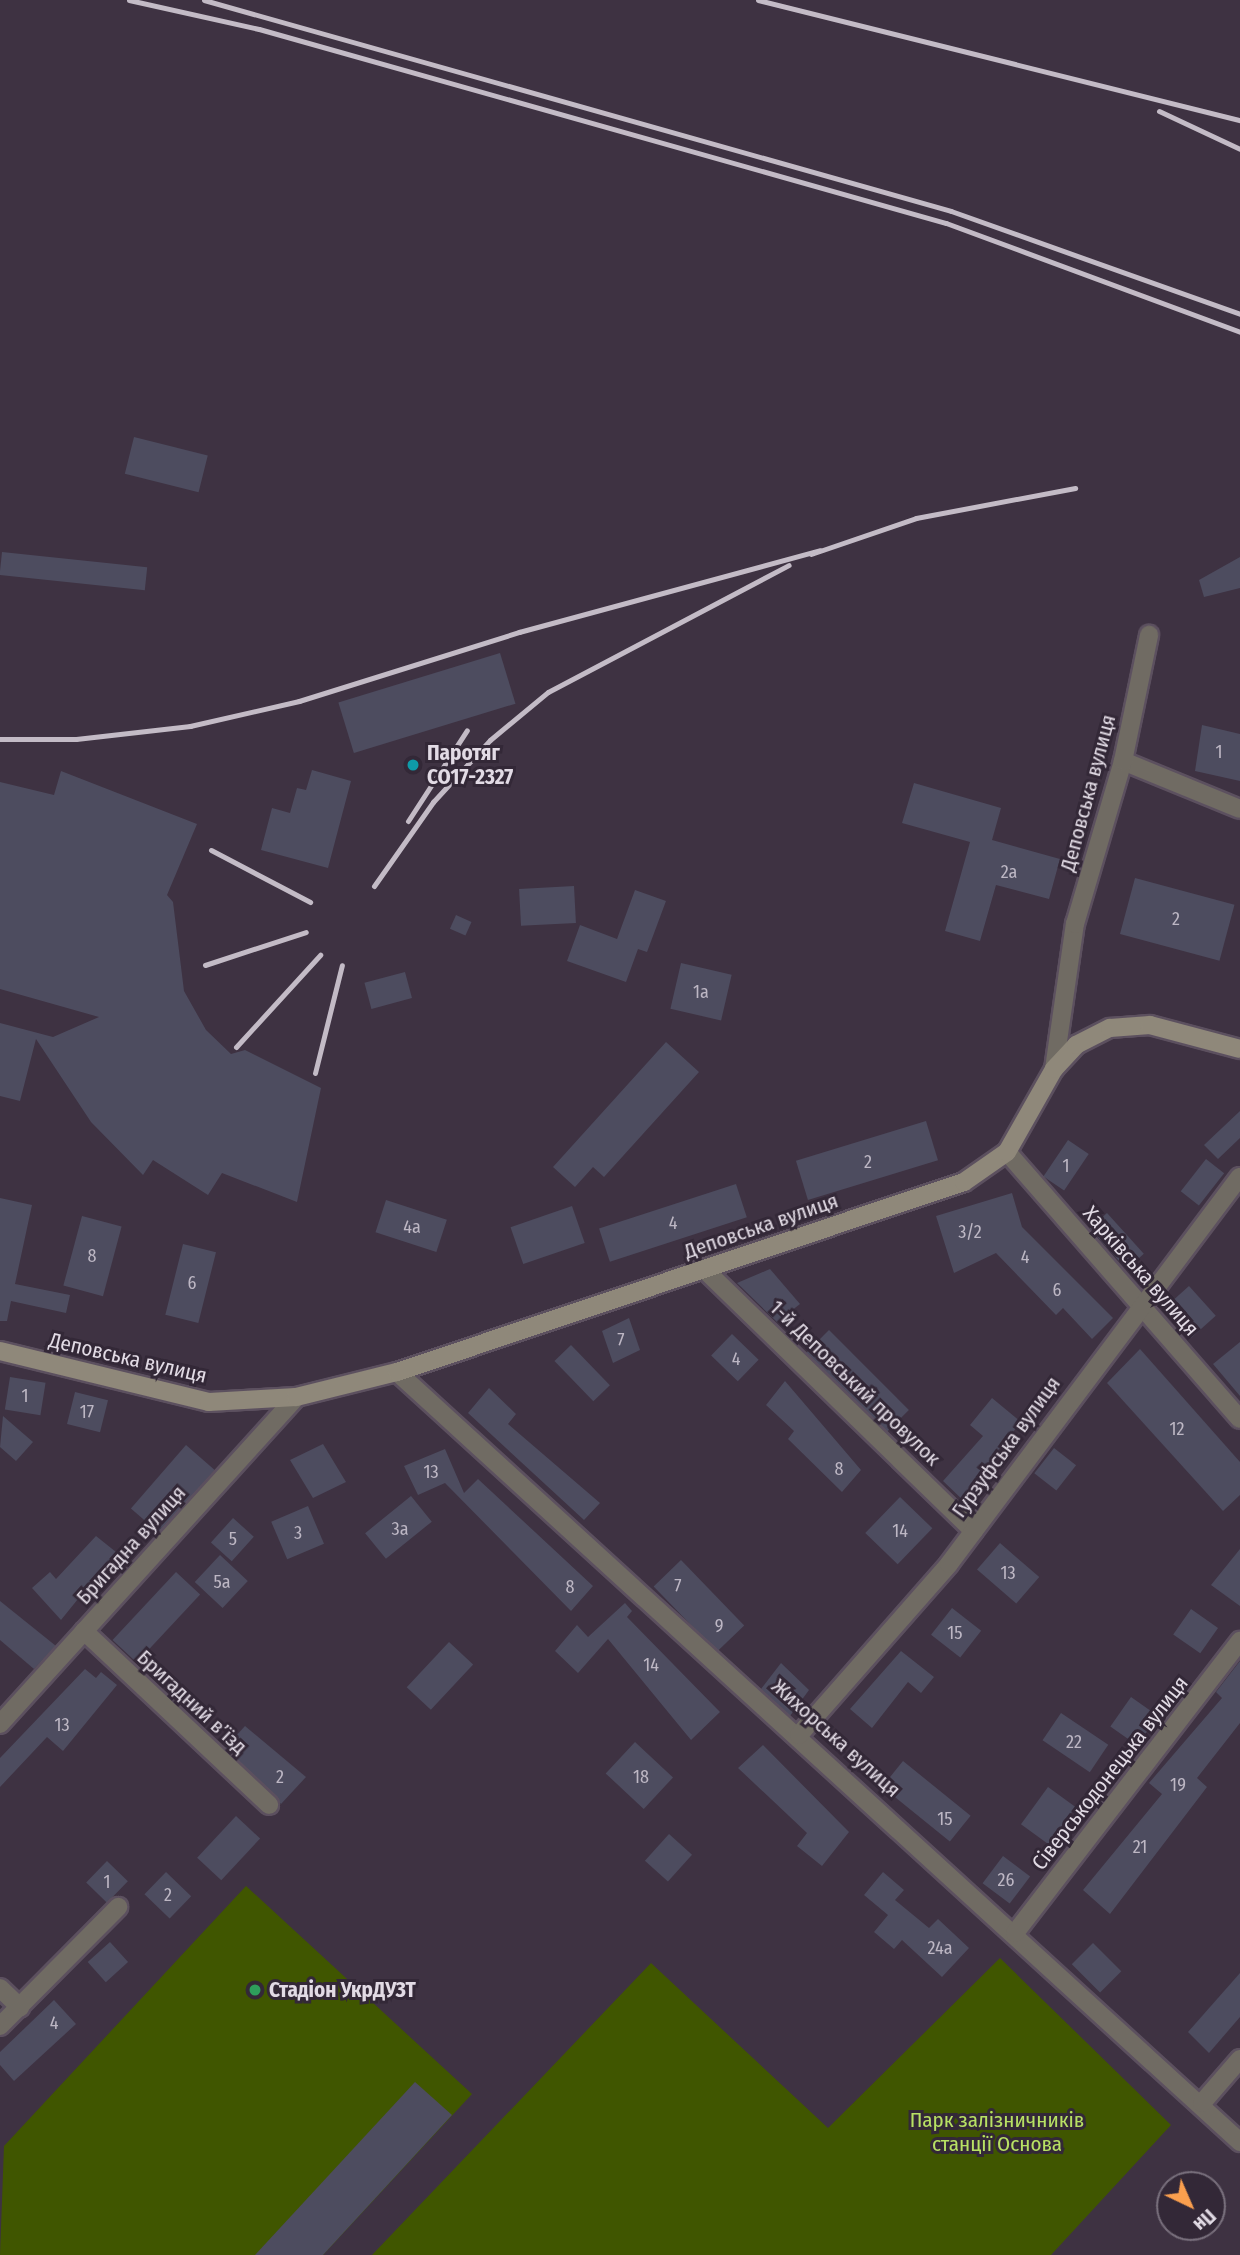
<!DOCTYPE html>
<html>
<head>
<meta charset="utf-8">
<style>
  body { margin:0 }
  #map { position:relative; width:1240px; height:2255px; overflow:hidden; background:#3e3242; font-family:"Fira Sans Condensed",sans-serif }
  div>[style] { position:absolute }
  .green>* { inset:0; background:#405600 }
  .building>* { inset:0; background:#4d4c5f; transform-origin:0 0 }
  .roads { filter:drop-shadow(2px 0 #5c505f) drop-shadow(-2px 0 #5c505f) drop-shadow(0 2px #5c505f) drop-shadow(0 -2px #5c505f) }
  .street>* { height:18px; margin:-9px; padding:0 9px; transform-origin:9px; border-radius:9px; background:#706b63 }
  .secondary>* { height:18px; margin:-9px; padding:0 9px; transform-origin:9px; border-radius:9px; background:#8f887a }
  .rail>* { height:5px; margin:-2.5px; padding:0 2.5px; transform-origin:2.5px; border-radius:2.5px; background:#c3bbc6 }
  .dots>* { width:19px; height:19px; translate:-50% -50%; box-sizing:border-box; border:4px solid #332837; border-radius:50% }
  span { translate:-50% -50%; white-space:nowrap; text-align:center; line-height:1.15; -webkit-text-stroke:6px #332837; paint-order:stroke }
  .number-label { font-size:18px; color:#bdb7c4 }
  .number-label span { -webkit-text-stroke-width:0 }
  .poi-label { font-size:21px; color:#e2dbe5; font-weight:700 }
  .left { translate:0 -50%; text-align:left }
  .street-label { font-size:21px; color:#e2dbe5 }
  .park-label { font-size:21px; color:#b8e164 }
  .north { position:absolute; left:1156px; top:2171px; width:70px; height:70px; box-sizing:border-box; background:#332837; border:2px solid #79707d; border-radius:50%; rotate:136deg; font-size:19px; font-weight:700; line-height:28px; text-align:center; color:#e2dbe5 }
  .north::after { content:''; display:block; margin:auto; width:24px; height:32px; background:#fa9f4e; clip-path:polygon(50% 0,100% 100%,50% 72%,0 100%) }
</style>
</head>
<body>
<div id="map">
  <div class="green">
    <div style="clip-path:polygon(246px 1886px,472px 2094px,323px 2255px,0 2255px,4px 2146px)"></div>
    <div style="clip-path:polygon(1000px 1958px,1171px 2125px,1051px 2255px,372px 2255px,651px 1963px,828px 2128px)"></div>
  </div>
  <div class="building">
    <div style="left:134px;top:437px;width:76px;height:38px;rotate:14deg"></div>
    <div style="left:2px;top:552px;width:146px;height:23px;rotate:6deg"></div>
    <div style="clip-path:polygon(1240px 557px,1240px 588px,1204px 597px,1199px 580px)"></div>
    <div style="left:500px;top:653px;width:53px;height:169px;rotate:73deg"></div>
    <div style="clip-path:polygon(1202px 725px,1240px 734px,1240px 781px,1195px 771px)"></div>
    <div style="clip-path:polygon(312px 770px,351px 781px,328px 868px,261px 850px,272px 808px,290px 813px,297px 788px,306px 790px)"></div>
    <div style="clip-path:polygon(61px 771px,197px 824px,167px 895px,173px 902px,184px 991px,206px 1030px,231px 1054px,245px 1050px,321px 1088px,297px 1202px,222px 1173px,208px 1195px,153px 1160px,143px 1175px,91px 1122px,36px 1039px,20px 1101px,0 1096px,0 1023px,53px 1037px,99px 1017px,0 989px,0 782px,54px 795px)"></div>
    <div style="clip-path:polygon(914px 783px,1001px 808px,992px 840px,1060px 859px,1049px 899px,996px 885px,980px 941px,945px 931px,970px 842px,902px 823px)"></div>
    <div style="left:1135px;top:878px;width:103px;height:58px;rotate:15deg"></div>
    <div style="left:574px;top:886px;width:37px;height:55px;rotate:87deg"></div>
    <div style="clip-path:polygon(635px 890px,666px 901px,647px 952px,638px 949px,626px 982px,567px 961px,580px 925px,617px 939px)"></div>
    <div style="left:456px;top:915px;width:17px;height:15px;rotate:24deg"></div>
    <div style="left:681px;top:963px;width:52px;height:47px;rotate:13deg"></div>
    <div style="left:405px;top:972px;width:27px;height:42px;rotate:75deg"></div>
    <div style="clip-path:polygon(666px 1042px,699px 1072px,604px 1177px,593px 1167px,575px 1187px,553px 1167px)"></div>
    <div style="clip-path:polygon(1240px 1111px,1240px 1138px,1218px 1159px,1204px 1145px)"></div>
    <div style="left:926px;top:1121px;width:41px;height:136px;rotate:73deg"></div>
    <div style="left:1068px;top:1140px;width:25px;height:44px;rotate:34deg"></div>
    <div style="left:1206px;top:1159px;width:23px;height:41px;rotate:38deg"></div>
    <div style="left:736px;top:1184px;width:35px;height:144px;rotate:72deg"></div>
    <div style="clip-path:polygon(1012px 1193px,1022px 1227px,1113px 1318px,1092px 1339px,1063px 1308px,1056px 1315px,996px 1253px,954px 1273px,936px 1216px)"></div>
    <div style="clip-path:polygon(0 1198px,32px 1205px,15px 1284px,70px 1295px,66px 1313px,11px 1301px,7px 1321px,0 1321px)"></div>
    <div style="left:386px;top:1200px;width:64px;height:34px;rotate:18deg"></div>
    <div style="left:572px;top:1206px;width:39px;height:65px;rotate:71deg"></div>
    <div style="left:1107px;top:1213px;width:55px;height:23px;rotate:48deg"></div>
    <div style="left:82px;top:1216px;width:41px;height:72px;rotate:15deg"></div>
    <div style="left:183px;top:1244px;width:34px;height:73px;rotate:14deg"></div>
    <div style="clip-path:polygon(770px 1269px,800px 1304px,777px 1322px,737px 1283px)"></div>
    <div style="left:1189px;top:1286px;width:40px;height:33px;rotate:48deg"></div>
    <div style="clip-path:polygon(629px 1318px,640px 1350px,613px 1363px,602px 1331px)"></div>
    <div style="left:829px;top:1330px;width:113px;height:32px;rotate:45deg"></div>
    <div style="left:732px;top:1334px;width:37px;height:30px;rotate:44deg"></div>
    <div style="clip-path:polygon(1240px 1342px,1240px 1396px,1213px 1364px)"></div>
    <div style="left:571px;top:1345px;width:56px;height:23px;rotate:46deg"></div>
    <div style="clip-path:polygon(1140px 1349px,1240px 1462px,1240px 1495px,1223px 1511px,1107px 1383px)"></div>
    <div style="left:10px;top:1377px;width:36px;height:33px;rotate:9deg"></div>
    <div style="clip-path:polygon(785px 1381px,861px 1470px,842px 1492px,788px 1439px,794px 1431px,766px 1405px)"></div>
    <div style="clip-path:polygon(489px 1388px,516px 1414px,508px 1424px,600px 1503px,584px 1520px,468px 1413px)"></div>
    <div style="left:75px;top:1392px;width:34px;height:33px;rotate:14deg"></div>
    <div style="clip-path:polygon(992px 1398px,1021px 1422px,981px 1472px,990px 1481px,968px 1505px,943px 1481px,983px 1436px,970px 1425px)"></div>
    <div style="clip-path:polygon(3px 1416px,33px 1442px,16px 1461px,0 1447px)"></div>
    <div style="clip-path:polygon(323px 1444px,346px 1482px,313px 1498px,290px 1460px)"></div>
    <div style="left:186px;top:1445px;width:38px;height:84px;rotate:41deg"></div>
    <div style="left:1054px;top:1448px;width:28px;height:32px;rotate:38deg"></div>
    <div style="clip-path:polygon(445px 1449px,464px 1493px,478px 1479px,593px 1586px,571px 1611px,445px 1483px,418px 1495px,404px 1466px)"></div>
    <div style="left:411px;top:1496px;width:33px;height:59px;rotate:51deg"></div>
    <div style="left:900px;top:1497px;width:45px;height:50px;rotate:44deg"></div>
    <div style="left:308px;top:1506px;width:41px;height:40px;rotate:67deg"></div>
    <div style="left:233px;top:1518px;width:28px;height:33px;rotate:42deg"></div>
    <div style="clip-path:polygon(96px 1536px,116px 1552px,61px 1620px,32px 1588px,50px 1572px,56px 1579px)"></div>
    <div style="left:1000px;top:1543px;width:52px;height:35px;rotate:41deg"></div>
    <div style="clip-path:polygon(1240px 1549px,1240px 1606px,1211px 1585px)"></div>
    <div style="left:220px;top:1555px;width:38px;height:37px;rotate:43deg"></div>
    <div style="left:681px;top:1560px;width:91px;height:38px;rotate:46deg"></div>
    <div style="left:176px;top:1572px;width:33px;height:93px;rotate:43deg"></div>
    <div style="clip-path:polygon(0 1601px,56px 1646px,34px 1669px,0 1640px)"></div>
    <div style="clip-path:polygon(625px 1603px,632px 1611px,627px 1617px,720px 1712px,691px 1740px,608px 1639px,578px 1673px,555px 1651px,577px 1625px,588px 1637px)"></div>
    <div style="left:952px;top:1608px;width:37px;height:34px;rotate:38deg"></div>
    <div style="left:1191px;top:1609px;width:33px;height:31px;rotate:35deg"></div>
    <div style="left:449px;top:1642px;width:33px;height:62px;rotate:43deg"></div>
    <div style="clip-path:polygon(901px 1651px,934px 1677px,921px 1693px,908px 1682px,872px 1728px,850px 1709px)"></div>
    <div style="clip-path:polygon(1240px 1661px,1240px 1723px,1197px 1778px,1207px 1787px,1110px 1914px,1083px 1890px,1162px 1794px,1149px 1783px,1222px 1698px,1216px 1692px)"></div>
    <div style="clip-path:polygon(781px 1663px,809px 1690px,790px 1716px,761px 1689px)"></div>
    <div style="clip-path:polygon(85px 1669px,96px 1678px,101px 1672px,117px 1685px,63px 1751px,47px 1737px,0 1787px,0 1758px)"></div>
    <div style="left:1131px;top:1697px;width:33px;height:36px;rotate:35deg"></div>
    <div style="left:1061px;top:1713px;width:57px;height:33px;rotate:34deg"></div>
    <div style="clip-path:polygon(245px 1726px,306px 1777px,281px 1804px,225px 1748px)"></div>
    <div style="left:635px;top:1742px;width:52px;height:43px;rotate:43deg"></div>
    <div style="clip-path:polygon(763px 1745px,849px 1832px,822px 1866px,797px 1846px,807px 1833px,738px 1768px)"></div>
    <div style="left:903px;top:1761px;width:87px;height:33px;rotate:39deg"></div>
    <div style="left:1048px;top:1787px;width:34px;height:46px;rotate:36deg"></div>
    <div style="left:236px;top:1816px;width:33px;height:57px;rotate:43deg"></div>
    <div style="left:669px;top:1834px;width:31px;height:36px;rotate:42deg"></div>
    <div style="left:1003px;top:1856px;width:34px;height:34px;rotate:37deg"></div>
    <div style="left:107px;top:1861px;width:29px;height:30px;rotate:44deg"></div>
    <div style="left:166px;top:1872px;width:35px;height:31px;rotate:44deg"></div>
    <div style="clip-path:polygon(883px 1872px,904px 1890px,895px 1900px,929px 1928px,938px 1919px,969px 1948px,942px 1977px,902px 1940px,894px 1949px,874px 1932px,888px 1915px,864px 1895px)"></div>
    <div style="left:110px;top:1942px;width:27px;height:30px;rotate:48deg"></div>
    <div style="left:1093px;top:1943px;width:40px;height:30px;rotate:45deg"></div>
    <div style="clip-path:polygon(1240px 1973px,1240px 2017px,1209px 2053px,1188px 2032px)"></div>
    <div style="clip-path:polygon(54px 2000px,76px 2024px,14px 2081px,0 2065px,0 2052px)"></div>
    <div style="clip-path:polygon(415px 2082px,452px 2115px,323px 2255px,255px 2255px)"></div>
  </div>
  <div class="roads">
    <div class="street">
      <div style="left:1123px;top:761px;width:126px;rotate:22.3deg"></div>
      <div style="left:1054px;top:1069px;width:147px;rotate:-81.8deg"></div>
      <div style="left:1075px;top:924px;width:170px;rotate:-73.6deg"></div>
      <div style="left:1123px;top:761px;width:129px;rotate:-78.3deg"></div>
      <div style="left:1007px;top:1152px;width:354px;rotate:48.9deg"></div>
      <div style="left:704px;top:1269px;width:376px;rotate:44.2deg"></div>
      <div style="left:397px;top:1372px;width:1142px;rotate:42.41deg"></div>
      <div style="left:84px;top:1631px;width:254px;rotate:43.2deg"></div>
      <div style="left:0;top:1724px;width:441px;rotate:-47.8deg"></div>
      <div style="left:799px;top:1735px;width:227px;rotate:-48.7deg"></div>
      <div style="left:949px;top:1564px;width:484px;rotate:-53.1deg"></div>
      <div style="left:1015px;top:1933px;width:369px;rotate:-52.4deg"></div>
      <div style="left:0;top:1988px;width:28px;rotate:44deg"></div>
      <div style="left:0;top:2026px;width:168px;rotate:-45.2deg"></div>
      <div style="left:1202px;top:2103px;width:58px;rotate:-49.2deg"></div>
    </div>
    <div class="secondary">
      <div style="left:0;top:1351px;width:215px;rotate:13.7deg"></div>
      <div style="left:209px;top:1402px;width:87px;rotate:-3.3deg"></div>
      <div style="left:296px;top:1397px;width:104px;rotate:-13.9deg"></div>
      <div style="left:397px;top:1372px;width:598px;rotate:-18.53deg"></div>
      <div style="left:964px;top:1182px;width:52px;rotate:-34.9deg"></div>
      <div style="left:1007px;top:1152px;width:95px;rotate:-60.5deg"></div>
      <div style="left:1054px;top:1069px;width:33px;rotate:-47deg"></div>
      <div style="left:1076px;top:1045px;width:38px;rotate:-27deg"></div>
      <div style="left:1110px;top:1028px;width:40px;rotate:-4.3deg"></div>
      <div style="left:1150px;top:1025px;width:93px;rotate:14.9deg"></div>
    </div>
  </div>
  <div class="rail">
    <div style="left:129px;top:0;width:133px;rotate:12.6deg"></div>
    <div style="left:259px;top:29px;width:714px;rotate:15.77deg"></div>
    <div style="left:946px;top:223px;width:314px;rotate:20.3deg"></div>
    <div style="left:204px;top:0;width:776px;rotate:15.77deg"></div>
    <div style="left:951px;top:211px;width:307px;rotate:19.6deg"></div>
    <div style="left:758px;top:0;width:497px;rotate:14deg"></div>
    <div style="left:1159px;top:111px;width:89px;rotate:25.1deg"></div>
    <div style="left:811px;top:554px;width:111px;rotate:-18.9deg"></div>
    <div style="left:916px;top:518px;width:162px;rotate:-10.7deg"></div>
    <div style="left:0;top:739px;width:76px"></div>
    <div style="left:76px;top:739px;width:115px;rotate:-6.5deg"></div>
    <div style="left:190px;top:726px;width:112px;rotate:-12.9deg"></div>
    <div style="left:299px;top:701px;width:231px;rotate:-17.4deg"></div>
    <div style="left:519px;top:632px;width:312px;rotate:-15.2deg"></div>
    <div style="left:408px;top:821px;width:108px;rotate:-57deg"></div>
    <div style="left:211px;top:850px;width:112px;rotate:27.7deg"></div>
    <div style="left:374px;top:886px;width:103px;rotate:-54.9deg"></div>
    <div style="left:433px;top:802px;width:84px;rotate:-47.4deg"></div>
    <div style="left:490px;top:740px;width:75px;rotate:-39.6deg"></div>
    <div style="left:548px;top:692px;width:272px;rotate:-27.8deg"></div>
    <div style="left:205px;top:965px;width:106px;rotate:-18.1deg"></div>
    <div style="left:236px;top:1047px;width:125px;rotate:-47.6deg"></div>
    <div style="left:315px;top:1073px;width:111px;rotate:-76deg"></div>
  </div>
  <div class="dots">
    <div style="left:413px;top:765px;background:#0f9aa8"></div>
    <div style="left:255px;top:1990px;background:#2e9e5b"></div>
  </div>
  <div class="number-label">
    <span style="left:1219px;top:752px">1</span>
    <span style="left:1009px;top:872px">2а</span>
    <span style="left:1176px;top:919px">2</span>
    <span style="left:701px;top:992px">1а</span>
    <span style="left:868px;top:1162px">2</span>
    <span style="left:1066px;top:1166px">1</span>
    <span style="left:673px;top:1223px">4</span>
    <span style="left:412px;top:1227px">4а</span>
    <span style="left:970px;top:1232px">3/2</span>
    <span style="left:92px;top:1256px">8</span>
    <span style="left:1025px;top:1257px">4</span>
    <span style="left:192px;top:1283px">6</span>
    <span style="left:1057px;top:1290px">6</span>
    <span style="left:621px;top:1340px">7</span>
    <span style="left:736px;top:1359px">4</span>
    <span style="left:25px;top:1396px">1</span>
    <span style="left:87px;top:1412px">17</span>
    <span style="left:1177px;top:1429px">12</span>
    <span style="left:839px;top:1469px">8</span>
    <span style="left:431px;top:1472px">13</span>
    <span style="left:400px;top:1529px">3а</span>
    <span style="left:900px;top:1531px">14</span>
    <span style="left:298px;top:1533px">3</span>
    <span style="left:233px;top:1539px">5</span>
    <span style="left:1008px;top:1573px">13</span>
    <span style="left:222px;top:1582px">5а</span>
    <span style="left:678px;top:1586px">7</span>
    <span style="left:570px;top:1587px">8</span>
    <span style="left:719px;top:1626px">9</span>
    <span style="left:955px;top:1633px">15</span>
    <span style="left:651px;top:1665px">14</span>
    <span style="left:62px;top:1725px">13</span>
    <span style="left:1074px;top:1742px">22</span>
    <span style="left:280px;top:1777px">2</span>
    <span style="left:641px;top:1777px">18</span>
    <span style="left:1178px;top:1785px">19</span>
    <span style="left:945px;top:1819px">15</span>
    <span style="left:1140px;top:1847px">21</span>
    <span style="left:1006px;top:1880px">26</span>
    <span style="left:107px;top:1882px">1</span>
    <span style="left:168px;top:1895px">2</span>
    <span style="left:940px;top:1948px">24а</span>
    <span style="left:54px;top:2023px">4</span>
  </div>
  <div class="poi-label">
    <span class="left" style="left:427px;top:765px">Паротяг<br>СО17-2327</span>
    <span class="left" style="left:269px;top:1990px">Стадіон УкрДУЗТ</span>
  </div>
  <div class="street-label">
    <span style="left:1088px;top:793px;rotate:-75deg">Деповська вулиця</span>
    <span style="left:761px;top:1226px;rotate:-19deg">Деповська вулиця</span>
    <span style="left:1141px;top:1271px;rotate:49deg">Харківська вулиця</span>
    <span style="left:128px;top:1358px;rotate:13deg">Деповська вулиця</span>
    <span style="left:855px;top:1383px;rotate:44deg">1-й Деповський провулок</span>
    <span style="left:1006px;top:1447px;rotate:-54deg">Гурзуфська вулиця</span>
    <span style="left:131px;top:1545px;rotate:-48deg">Бригадна вулиця</span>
    <span style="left:192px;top:1702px;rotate:43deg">Бригадний в’їзд</span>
    <span style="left:836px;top:1738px;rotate:42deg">Жихорська вулиця</span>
    <span style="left:1110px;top:1773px;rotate:-52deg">Сіверськодонецька вулиця</span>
  </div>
  <div class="park-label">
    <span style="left:997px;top:2132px">Парк залізничників<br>станції Основа</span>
  </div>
  <div class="north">Пн</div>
</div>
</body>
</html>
